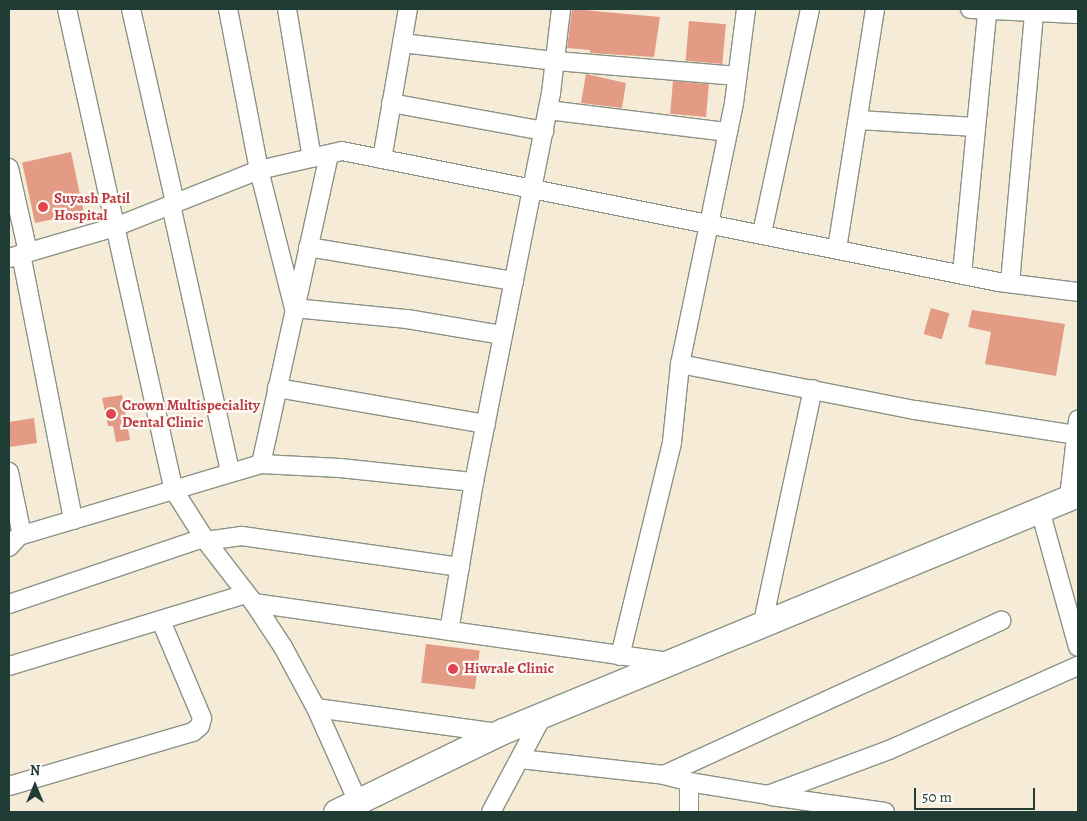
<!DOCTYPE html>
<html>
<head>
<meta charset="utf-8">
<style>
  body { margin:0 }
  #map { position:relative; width:1087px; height:821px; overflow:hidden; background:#f5ebd7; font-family:Alegreya,serif }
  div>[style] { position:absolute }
  .building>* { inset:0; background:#e39b85; transform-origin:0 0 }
  .roads { filter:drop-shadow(1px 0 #8a9486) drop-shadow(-1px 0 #8a9486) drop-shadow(0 1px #8a9486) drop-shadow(0 -1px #8a9486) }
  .street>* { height:18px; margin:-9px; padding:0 9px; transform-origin:9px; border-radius:9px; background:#fff }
  .secondary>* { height:25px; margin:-12.5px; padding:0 12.5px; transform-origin:12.5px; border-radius:12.5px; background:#fff }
  .dots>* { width:14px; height:14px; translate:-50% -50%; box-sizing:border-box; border:2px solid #fdfcf7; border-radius:50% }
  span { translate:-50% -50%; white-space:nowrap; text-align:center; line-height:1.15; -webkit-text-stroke:4.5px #fdfcf7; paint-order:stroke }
  .health-label { font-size:15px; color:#be3a42; font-weight:700 }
  .left { translate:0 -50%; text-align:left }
  .frame { position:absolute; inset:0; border:10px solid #1f3d34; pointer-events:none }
  .north { position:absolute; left:10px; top:761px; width:50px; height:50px; -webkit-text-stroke:4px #fdfcf7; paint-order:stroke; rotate:0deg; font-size:14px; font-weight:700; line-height:20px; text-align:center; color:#1f3d34 }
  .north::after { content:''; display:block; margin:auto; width:18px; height:22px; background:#1f3d34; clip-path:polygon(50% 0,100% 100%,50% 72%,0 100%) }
  .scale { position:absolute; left:914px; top:788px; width:121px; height:22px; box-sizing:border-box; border:2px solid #1f3d34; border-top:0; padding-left:6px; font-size:15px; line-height:18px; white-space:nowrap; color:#1f3d34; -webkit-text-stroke:4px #fdfcf7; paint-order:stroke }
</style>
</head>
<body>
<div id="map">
  <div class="building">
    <div style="clip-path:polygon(572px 9px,660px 17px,654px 57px,590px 53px,590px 50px,567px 48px)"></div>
    <div style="left:689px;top:21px;width:37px;height:40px;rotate:5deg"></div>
    <div style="clip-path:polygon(586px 74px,626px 83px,622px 108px,581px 103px)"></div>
    <div style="left:673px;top:81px;width:36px;height:33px;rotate:5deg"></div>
    <div style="left:71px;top:152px;width:62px;height:50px;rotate:78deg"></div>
    <div style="left:931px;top:308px;width:19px;height:27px;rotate:16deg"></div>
    <div style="clip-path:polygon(972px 310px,1065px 324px,1056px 376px,985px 364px,991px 332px,968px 327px)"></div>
    <div style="clip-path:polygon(122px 395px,130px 440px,116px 442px,113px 426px,108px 426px,102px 398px)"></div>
    <div style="clip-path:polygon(34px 418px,37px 443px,9px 447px,9px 422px)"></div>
    <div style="left:426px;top:644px;width:54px;height:39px;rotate:7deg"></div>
  </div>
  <div class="roads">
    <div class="street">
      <div style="left:67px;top:9px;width:492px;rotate:77.5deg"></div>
      <div style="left:173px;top:489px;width:62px;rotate:57.6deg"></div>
      <div style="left:206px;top:541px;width:78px;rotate:52.3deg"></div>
      <div style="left:254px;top:603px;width:53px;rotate:56.6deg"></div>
      <div style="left:283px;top:647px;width:69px;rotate:61.6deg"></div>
      <div style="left:316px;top:708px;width:103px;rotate:65.9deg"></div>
      <div style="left:358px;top:802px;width:11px;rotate:117deg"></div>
      <div style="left:131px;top:9px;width:199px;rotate:77.2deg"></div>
      <div style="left:228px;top:9px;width:164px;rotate:79.1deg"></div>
      <div style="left:259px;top:170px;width:142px;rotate:75.8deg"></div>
      <div style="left:294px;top:308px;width:114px;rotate:5.6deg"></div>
      <div style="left:407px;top:319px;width:97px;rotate:9.5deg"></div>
      <div style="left:287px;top:9px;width:151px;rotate:80.5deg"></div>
      <div style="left:970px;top:9px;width:108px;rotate:2.7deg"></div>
      <div style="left:402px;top:43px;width:155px;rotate:6.7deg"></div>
      <div style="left:556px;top:61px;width:182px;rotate:4.7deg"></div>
      <div style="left:391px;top:103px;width:156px;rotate:10.4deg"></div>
      <div style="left:548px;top:110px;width:181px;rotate:7deg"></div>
      <div style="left:858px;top:120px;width:118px;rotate:3.4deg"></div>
      <div style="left:382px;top:159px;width:152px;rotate:-80.2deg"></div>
      <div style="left:9px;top:168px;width:86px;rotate:77.3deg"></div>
      <div style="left:171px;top:205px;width:273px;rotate:77.5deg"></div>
      <div style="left:762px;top:233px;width:229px;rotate:-77.9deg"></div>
      <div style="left:308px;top:247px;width:209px;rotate:9.4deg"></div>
      <div style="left:837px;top:249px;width:243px;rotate:-81deg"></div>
      <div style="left:21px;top:254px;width:271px;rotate:78.9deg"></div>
      <div style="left:9px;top:258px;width:110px;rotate:-16.3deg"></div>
      <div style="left:115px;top:227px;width:155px;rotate:-21.6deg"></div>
      <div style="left:259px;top:170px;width:85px;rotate:-12.9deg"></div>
      <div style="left:342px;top:151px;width:669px;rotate:11.29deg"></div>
      <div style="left:998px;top:282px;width:81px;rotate:7.1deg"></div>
      <div style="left:962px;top:274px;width:263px;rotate:-84.5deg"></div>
      <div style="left:1010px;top:283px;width:271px;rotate:-84.9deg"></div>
      <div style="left:680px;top:364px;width:239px;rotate:11.1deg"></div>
      <div style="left:915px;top:410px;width:164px;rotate:8.8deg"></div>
      <div style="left:277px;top:388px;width:212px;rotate:9.8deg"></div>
      <div style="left:261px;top:464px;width:317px;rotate:-77.6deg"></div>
      <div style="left:9px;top:472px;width:64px;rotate:78.3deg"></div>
      <div style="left:474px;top:482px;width:397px;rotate:-78.8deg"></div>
      <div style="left:551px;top:93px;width:85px;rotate:-83.2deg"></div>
      <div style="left:1069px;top:497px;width:78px;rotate:-83.3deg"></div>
      <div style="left:1040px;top:510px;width:142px;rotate:74.5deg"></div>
      <div style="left:206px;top:541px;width:36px;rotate:-8deg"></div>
      <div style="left:242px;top:536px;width:220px;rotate:8.1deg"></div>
      <div style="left:9px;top:547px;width:15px;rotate:-48deg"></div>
      <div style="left:19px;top:536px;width:252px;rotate:-16.6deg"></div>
      <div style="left:261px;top:464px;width:79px;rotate:2.9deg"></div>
      <div style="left:340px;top:468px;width:135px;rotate:6deg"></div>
      <div style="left:474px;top:482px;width:151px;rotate:99.5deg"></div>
      <div style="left:254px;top:603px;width:417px;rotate:8.1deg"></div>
      <div style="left:9px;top:604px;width:205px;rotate:-18.8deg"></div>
      <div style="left:763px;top:622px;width:238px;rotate:-77.9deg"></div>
      <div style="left:620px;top:656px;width:220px;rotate:-76.3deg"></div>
      <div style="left:672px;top:442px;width:78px;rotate:-84.1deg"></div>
      <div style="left:680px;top:364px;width:267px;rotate:-78.3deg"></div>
      <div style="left:734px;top:103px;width:95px;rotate:-82.7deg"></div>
      <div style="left:9px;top:666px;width:248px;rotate:-16.9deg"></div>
      <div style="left:316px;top:708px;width:184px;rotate:7.8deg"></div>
      <div style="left:520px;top:759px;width:145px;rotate:6.3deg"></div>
      <div style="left:664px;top:775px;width:20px;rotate:15deg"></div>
      <div style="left:683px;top:780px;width:6px;rotate:18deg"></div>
      <div style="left:689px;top:782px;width:30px;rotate:90deg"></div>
      <div style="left:664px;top:775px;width:371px;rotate:-24.6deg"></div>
      <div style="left:689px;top:782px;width:80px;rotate:9.3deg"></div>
      <div style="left:768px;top:795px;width:129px;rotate:-20.4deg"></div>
      <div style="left:889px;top:750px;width:207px;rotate:-24deg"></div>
      <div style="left:9px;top:786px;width:192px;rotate:-16.4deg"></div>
      <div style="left:193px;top:732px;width:9px;rotate:-41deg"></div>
      <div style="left:200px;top:726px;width:8px;rotate:-76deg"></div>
      <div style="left:202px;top:718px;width:105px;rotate:-112.9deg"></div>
      <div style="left:771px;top:796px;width:115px;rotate:8deg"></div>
      <div style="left:491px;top:812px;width:112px;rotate:-61.8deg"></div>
    </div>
    <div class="secondary">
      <div style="left:336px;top:812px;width:186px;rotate:-25.9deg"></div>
      <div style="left:503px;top:731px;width:622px;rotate:-22.4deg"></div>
    </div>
  </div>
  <div class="dots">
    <div style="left:43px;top:207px;background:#e0444e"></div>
    <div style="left:111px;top:414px;background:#e0444e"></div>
    <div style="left:453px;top:669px;background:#e0444e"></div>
  </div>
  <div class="health-label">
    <span class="left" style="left:54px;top:207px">Suyash Patil<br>Hospital</span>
    <span class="left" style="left:122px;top:414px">Crown Multispeciality<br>Dental Clinic</span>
    <span class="left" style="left:464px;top:669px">Hiwrale Clinic</span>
  </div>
  <div class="frame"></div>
  <div class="north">N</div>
  <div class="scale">50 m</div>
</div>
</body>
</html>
